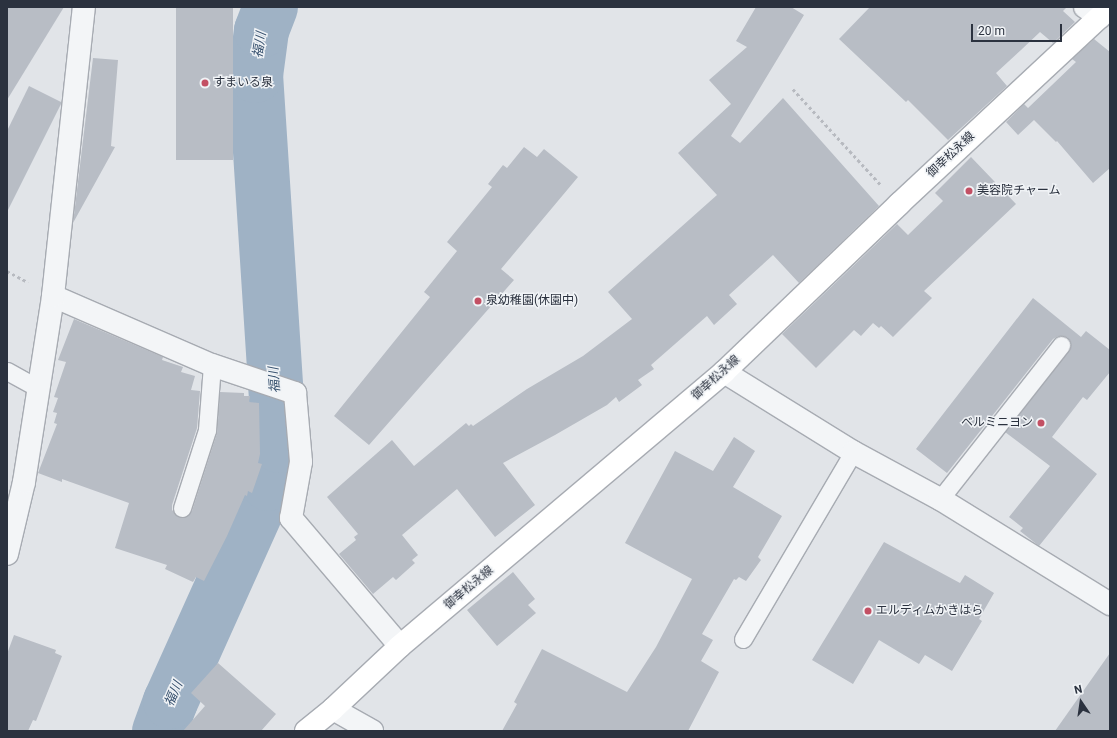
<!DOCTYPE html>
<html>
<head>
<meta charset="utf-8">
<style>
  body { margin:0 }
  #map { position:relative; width:1117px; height:738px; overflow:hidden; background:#e1e4e8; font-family:Roboto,"Noto Sans JP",sans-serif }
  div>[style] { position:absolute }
  .river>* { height:55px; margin:-27.5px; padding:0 27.5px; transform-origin:27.5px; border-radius:27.5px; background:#9fb2c5 }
  .building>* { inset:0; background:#b8bdc5; transform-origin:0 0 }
  .path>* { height:2.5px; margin-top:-1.25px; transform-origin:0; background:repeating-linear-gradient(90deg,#b7bac0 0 3px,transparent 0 6px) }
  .roads { filter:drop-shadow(1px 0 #a7abb2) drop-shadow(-1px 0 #a7abb2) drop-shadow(0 1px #a7abb2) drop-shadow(0 -1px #a7abb2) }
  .lane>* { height:17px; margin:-8.5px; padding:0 8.5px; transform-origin:8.5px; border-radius:8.5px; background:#f3f5f7 }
  .street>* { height:22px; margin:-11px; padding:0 11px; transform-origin:11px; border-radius:11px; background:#f3f5f7 }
  .secondary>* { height:22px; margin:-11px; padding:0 11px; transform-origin:11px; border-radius:11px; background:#fff }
  .dots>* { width:11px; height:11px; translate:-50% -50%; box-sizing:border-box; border:2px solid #f0f3f6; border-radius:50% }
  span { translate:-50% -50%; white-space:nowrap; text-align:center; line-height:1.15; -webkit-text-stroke:3px #f0f3f6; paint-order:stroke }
  .poi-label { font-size:12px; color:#2b323f }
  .left { translate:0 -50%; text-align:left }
  .right { translate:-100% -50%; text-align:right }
  .street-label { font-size:12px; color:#2b323f }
  .water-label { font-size:13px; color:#38526f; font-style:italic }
  .frame { position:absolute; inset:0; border:8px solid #2b323f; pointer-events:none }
  .north { position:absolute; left:1061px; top:682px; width:40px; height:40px; -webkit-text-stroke:3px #f0f3f6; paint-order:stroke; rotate:347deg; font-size:11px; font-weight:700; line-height:16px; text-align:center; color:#2b323f }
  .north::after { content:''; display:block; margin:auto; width:14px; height:18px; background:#2b323f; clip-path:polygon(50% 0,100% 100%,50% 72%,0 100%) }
  .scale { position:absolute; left:971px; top:24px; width:91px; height:18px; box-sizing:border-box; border:2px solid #2b323f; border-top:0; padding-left:5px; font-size:12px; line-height:14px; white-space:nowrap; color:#2b323f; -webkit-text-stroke:3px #f0f3f6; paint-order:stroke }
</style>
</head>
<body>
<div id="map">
  <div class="river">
    <div style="left:159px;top:731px;width:32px;rotate:-70deg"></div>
    <div style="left:170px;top:701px;width:239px;rotate:-65.8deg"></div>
    <div style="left:268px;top:483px;width:40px;rotate:-74deg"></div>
    <div style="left:279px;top:445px;width:371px;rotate:-93.7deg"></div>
    <div style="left:255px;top:75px;width:45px;rotate:-82.4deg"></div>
    <div style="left:261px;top:30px;width:25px;rotate:-69deg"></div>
  </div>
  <div class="building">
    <div style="clip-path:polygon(7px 7px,64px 7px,7px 100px)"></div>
    <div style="left:176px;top:7px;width:57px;height:153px"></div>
    <div style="clip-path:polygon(756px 7px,791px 7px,804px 15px,731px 136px,740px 143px,783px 98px,879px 206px,799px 283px,773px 255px,729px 295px,737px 304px,714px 325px,707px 316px,651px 365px,654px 369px,638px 380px,642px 385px,619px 402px,616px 397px,607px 405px,555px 435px,503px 463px,535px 505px,495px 537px,457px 489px,402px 535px,418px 555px,412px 560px,415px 563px,396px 580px,393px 577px,373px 594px,339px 554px,356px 540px,354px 537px,358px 534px,327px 497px,392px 440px,414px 466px,466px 423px,469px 426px,471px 424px,473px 426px,527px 389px,583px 356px,632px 319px,608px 292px,717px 195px,678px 153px,731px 104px,709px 80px,747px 47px,736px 41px)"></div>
    <div style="clip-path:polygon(870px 7px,1067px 7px,1063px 11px,1075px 22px,1053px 43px,1040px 32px,1021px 50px,996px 73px,1007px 86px,948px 140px,908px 100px,906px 102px,839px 39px)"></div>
    <div style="clip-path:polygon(1094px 39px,1110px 52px,1110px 168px,1093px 183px,1057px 141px,1056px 142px,1034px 120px,1018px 135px,1006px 122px,1024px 104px,1028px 108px,1076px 62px,1072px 59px)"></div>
    <div style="clip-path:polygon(93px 58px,118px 60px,111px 146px,115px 147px,73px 223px)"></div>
    <div style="clip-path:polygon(29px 86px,61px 102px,61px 104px,7px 212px,7px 131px)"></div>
    <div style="clip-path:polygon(524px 147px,537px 157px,544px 149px,578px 177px,501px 269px,514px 280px,369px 445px,334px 416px,430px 297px,424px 292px,457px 251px,447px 242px,492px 187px,488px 184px,503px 165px,507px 168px)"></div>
    <div style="clip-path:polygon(971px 157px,1016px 204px,924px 291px,932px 298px,893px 337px,881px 326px,879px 328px,873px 323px,861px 336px,854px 330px,816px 368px,782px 334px,897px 224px,908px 235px,943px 201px,935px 193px)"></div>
    <div style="clip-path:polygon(1033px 298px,1081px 337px,1086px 331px,1110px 350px,1110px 372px,1087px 400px,1083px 397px,1052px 437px,1097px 474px,1039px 546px,1020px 531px,1023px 528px,1009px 517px,1050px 466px,1005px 432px,1069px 351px,1070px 342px,1067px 337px,1058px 336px,1053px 339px,947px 473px,916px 449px)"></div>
    <div style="clip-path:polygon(74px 319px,163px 357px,162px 360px,183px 367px,181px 372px,195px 376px,191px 390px,200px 391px,197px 428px,172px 505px,172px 510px,179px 517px,184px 518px,192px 511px,217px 433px,220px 392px,244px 393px,244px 396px,250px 396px,249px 402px,259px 403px,260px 454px,258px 463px,262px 464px,252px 493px,248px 491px,247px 496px,245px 495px,227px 536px,204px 581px,196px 577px,193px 582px,165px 569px,167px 565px,115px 548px,129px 503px,62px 479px,62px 482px,38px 473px,57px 424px,54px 423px,57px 413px,53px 412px,58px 398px,54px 397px,66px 362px,58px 360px)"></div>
    <div style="clip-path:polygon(734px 437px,755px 451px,733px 487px,782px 516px,758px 557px,761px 560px,746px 581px,739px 577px,736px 580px,734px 579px,702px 634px,713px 640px,701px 661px,719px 672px,688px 731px,502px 731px,517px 704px,514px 702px,542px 649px,627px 692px,656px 647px,692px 579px,625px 543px,675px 451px,713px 471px)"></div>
    <div style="clip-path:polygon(884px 542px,960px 583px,965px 575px,994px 593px,979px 619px,982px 621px,952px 671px,925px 655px,919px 664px,879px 640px,853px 684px,812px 660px)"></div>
    <div style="clip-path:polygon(513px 572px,535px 599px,528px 605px,536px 613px,497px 646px,467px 610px)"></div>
    <div style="clip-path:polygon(14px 635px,56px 650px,55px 653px,62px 656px,36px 721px,33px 720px,28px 731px,7px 731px,7px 654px)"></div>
    <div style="clip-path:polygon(1110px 653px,1110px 731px,1055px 731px)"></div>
    <div style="clip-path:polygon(218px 663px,276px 714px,261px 731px,183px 731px,205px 706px,191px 693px)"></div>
  </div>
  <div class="path">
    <div style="left:793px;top:89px;width:130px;rotate:47.5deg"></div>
    <div style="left:7px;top:271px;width:24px;rotate:28deg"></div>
  </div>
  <div class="roads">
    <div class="lane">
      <div style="left:7px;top:371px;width:37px;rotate:29deg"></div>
      <div style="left:940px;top:499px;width:196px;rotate:-51.8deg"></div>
      <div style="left:182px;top:508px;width:82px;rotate:-72.2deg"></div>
      <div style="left:207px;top:430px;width:65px;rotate:-85.6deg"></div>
      <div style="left:743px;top:639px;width:217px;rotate:-59.5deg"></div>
    </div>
    <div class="street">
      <div style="left:1085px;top:7px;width:18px;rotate:34deg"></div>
      <div style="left:53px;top:296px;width:173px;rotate:23.5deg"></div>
      <div style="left:212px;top:365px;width:88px;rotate:18.6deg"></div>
      <div style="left:295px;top:393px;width:69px;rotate:85deg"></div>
      <div style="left:301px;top:462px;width:57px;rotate:100.1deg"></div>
      <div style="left:291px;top:518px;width:168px;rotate:49.6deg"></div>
      <div style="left:724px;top:372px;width:152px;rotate:31.8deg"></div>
      <div style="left:853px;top:452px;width:99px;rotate:28.4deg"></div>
      <div style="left:940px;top:499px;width:200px;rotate:31.7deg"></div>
      <div style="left:7px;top:554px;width:74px;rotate:-76.7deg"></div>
      <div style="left:24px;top:482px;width:188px;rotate:-81.1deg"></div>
      <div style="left:53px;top:296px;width:291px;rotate:-83.9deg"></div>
      <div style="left:333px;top:709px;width:45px;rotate:29.4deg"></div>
    </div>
    <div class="secondary">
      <div style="left:306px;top:731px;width:35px;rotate:-39deg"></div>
      <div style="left:333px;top:709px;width:92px;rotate:-43.2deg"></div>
      <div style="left:400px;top:646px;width:424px;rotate:-40.2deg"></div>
      <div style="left:724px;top:372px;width:243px;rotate:-43.8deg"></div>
      <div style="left:899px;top:204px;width:289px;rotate:-43deg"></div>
    </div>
  </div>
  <div class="dots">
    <div style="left:205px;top:83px;background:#c35064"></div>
    <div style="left:969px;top:191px;background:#c35064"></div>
    <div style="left:478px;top:301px;background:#c35064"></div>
    <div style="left:1041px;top:423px;background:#c35064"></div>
    <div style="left:868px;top:611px;background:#c35064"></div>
  </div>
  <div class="poi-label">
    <span class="left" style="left:213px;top:83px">すまいる泉</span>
    <span class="left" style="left:977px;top:191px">美容院チャーム</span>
    <span class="left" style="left:486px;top:301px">泉幼稚園(休園中)</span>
    <span class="right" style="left:1033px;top:423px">ベルミニヨン</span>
    <span class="left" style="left:876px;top:611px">エルディムかきはら</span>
  </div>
  <div class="street-label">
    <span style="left:951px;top:155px;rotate:-43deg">御幸松永線</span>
    <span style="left:716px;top:378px;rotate:-42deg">御幸松永線</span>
    <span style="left:469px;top:588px;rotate:-40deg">御幸松永線</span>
  </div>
  <div class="water-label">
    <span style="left:260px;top:45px;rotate:-81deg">福川</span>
    <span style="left:275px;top:380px;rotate:-94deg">福川</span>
    <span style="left:174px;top:694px;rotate:-67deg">福川</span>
  </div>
  <div class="frame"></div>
  <div class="north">N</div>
  <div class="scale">20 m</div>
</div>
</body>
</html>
